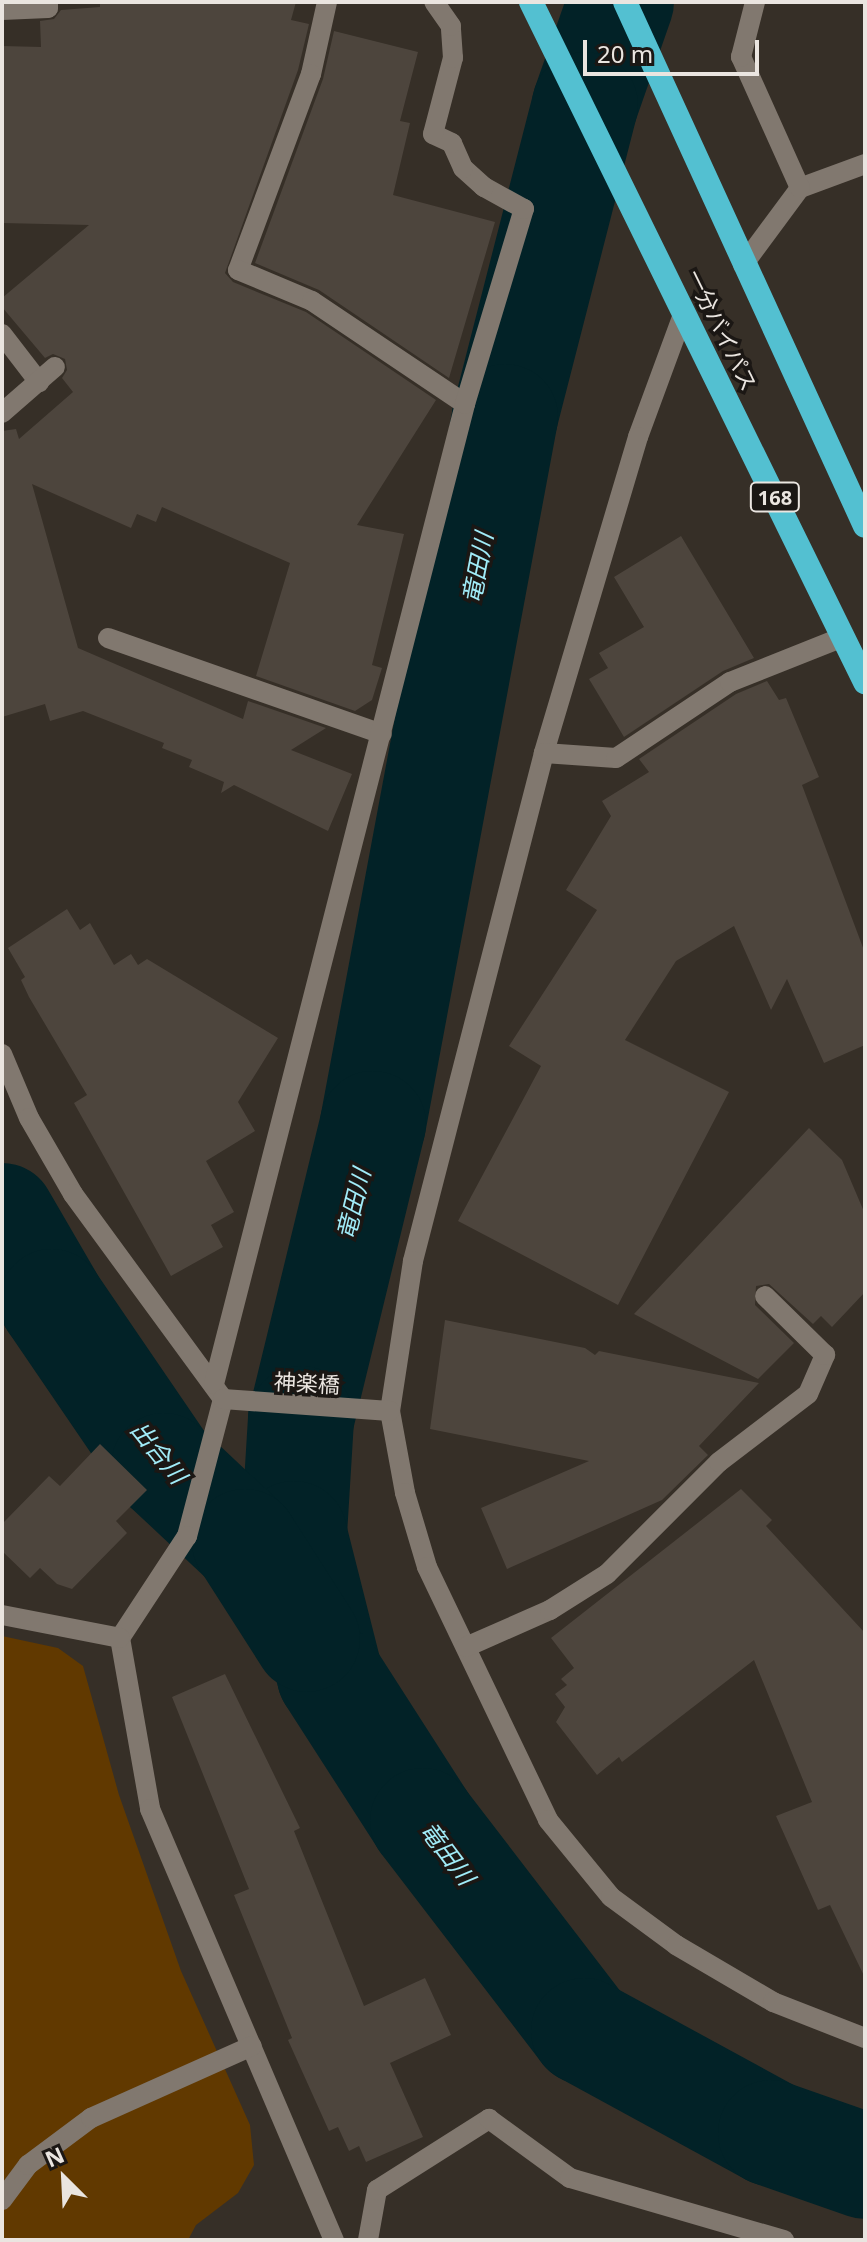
<!DOCTYPE html>
<html>
<head>
<meta charset="utf-8">
<style>
  body { margin:0 }
  #map { position:relative; width:867px; height:2242px; overflow:hidden; background:#362f27; font-family:"Noto Sans","Noto Sans JP",sans-serif }
  div>[style] { position:absolute }
  .green>* { inset:0; background:#613900 }
  .river>* { height:106px; margin:-53px; padding:0 53px; transform-origin:53px; border-radius:53px; background:#022227 }
  .building>* { inset:0; background:#4d453d }
  .minor>* { height:20px; margin:-10px; padding:0 10px; transform-origin:10px; border-radius:10px; background:#81786f }
  .highway>* { height:24px; margin:-12px; padding:0 12px; transform-origin:12px; border-radius:12px; background:#53c0d1 }
  span { translate:-50% -50%; white-space:nowrap; text-align:center; line-height:1.15; -webkit-text-stroke:7px #1b1714; paint-order:stroke }
  .shield-label span { padding:2px 6px; background:#1b1714; border:2px solid; border-radius:6px; -webkit-text-stroke-width:0 }
  .shield-label { font-size:20px; color:#eae5e0; font-weight:700 }
  .street-label { font-size:22px; color:#eae5e0 }
  .water-label { font-size:24px; color:#a1ecf8; font-style:italic }
  .frame { position:absolute; inset:0; border:4px solid #eae5e0; pointer-events:none }
  .north { position:absolute; left:24px; top:2138px; width:80px; height:80px; -webkit-text-stroke:6px #1b1714; paint-order:stroke; rotate:336deg; font-size:22px; font-weight:700; line-height:32px; text-align:center; color:#eae5e0 }
  .north::after { content:''; display:block; margin:auto; width:28px; height:36px; background:#eae5e0; clip-path:polygon(50% 0,100% 100%,50% 72%,0 100%) }
  .scale { position:absolute; left:583px; top:40px; width:176px; height:36px; box-sizing:border-box; border:4px solid #eae5e0; border-top:0; padding-left:10px; font-size:24px; line-height:28px; white-space:nowrap; color:#eae5e0; -webkit-text-stroke:6px #1b1714; paint-order:stroke }
</style>
</head>
<body>
<div id="map">
  <div class="green">
    <div style="clip-path:polygon(2px 1636px,58px 1648px,83px 1666px,119px 1795px,181px 1971px,250px 2125px,254px 2165px,238px 2193px,196px 2225px,188px 2240px,2px 2240px)"></div>
  </div>
  <div class="river">
    <div style="left:621px;top:2px;width:109px;rotate:109.3deg"></div>
    <div style="left:585px;top:105px;width:322px;rotate:104.4deg"></div>
    <div style="left:505px;top:417px;width:719px;rotate:100.58deg"></div>
    <div style="left:373px;top:1124px;width:304px;rotate:103.7deg"></div>
    <div style="left:301px;top:1419px;width:115px;rotate:93.5deg"></div>
    <div style="left:294px;top:1534px;width:146px;rotate:75.8deg"></div>
    <div style="left:330px;top:1676px;width:172px;rotate:57.3deg"></div>
    <div style="left:423px;top:1821px;width:265px;rotate:52.5deg"></div>
    <div style="left:584px;top:2031px;width:213px;rotate:28.6deg"></div>
    <div style="left:771px;top:2133px;width:100px;rotate:19.3deg"></div>
    <div style="left:2px;top:1216px;width:99px;rotate:59.8deg"></div>
    <div style="left:52px;top:1302px;width:199px;rotate:55.7deg"></div>
    <div style="left:164px;top:1466px;width:111px;rotate:43.2deg"></div>
    <div style="left:245px;top:1542px;width:115px;rotate:57.4deg"></div>
  </div>
  <div class="building">
    <div style="clip-path:polygon(100px 2px,296px 2px,291px 20px,309px 24px,298px 70px,225px 273px,233px 282px,306px 312px,436px 400px,357px 525px,404px 534px,372px 665px,382px 668px,372px 700px,355px 711px,256px 676px,290px 563px,162px 507px,156px 522px,137px 514px,131px 528px,32px 484px,78px 648px,243px 719px,248px 701px,326px 728px,291px 750px,352px 774px,328px 831px,234px 785px,221px 793px,224px 782px,189px 767px,192px 760px,162px 748px,164px 743px,83px 711px,50px 721px,45px 704px,2px 717px,2px 431px,16px 429px,19px 439px,73px 392px,62px 378px,67px 370px,65px 359px,53px 354px,45px 358px,2px 307px,2px 298px,89px 225px,2px 223px,2px 46px,41px 47px,40px 21px,54px 19px,61px 10px,100px 7px)"></div>
    <div style="clip-path:polygon(334px 31px,418px 52px,400px 121px,410px 123px,393px 195px,495px 222px,449px 378px,319px 290px,255px 263px,323px 79px)"></div>
    <div style="clip-path:polygon(681px 536px,754px 658px,723px 671px,624px 737px,589px 679px,608px 668px,599px 653px,644px 627px,614px 577px)"></div>
    <div style="clip-path:polygon(767px 681px,779px 700px,786px 698px,819px 777px,802px 785px,865px 953px,865px 1045px,824px 1063px,787px 979px,771px 1010px,734px 926px,676px 961px,625px 1040px,729px 1092px,618px 1305px,458px 1221px,541px 1066px,509px 1046px,597px 910px,566px 890px,611px 816px,602px 801px,649px 772px,639px 759px,736px 694px)"></div>
    <div style="clip-path:polygon(67px 909px,80px 930px,90px 923px,114px 965px,131px 954px,138px 965px,147px 959px,278px 1038px,238px 1102px,255px 1131px,206px 1161px,234px 1212px,211px 1225px,223px 1247px,171px 1276px,74px 1103px,87px 1095px,29px 997px,21px 980px,25px 977px,8px 948px)"></div>
    <div style="clip-path:polygon(809px 1128px,842px 1160px,865px 1214px,865px 1292px,832px 1327px,821px 1316px,813px 1324px,769px 1284px,756px 1286px,755px 1305px,794px 1343px,758px 1379px,634px 1314px)"></div>
    <div style="clip-path:polygon(445px 1320px,585px 1348px,595px 1355px,599px 1351px,759px 1383px,699px 1446px,708px 1455px,662px 1500px,507px 1569px,481px 1508px,589px 1461px,430px 1429px)"></div>
    <div style="clip-path:polygon(100px 1444px,147px 1490px,116px 1521px,127px 1533px,72px 1589px,57px 1584px,40px 1568px,30px 1578px,2px 1551px,2px 1524px,49px 1476px,60px 1486px)"></div>
    <div style="clip-path:polygon(741px 1489px,772px 1520px,766px 1526px,865px 1633px,865px 1978px,830px 1905px,818px 1910px,776px 1816px,812px 1802px,754px 1660px,622px 1762px,619px 1757px,597px 1775px,556px 1722px,565px 1707px,555px 1694px,567px 1685px,561px 1679px,574px 1668px,551px 1638px)"></div>
    <div style="clip-path:polygon(225px 1674px,300px 1828px,294px 1831px,364px 2006px,425px 1978px,451px 2035px,390px 2063px,423px 2137px,366px 2162px,359px 2146px,349px 2151px,338px 2127px,329px 2131px,288px 2040px,292px 2038px,234px 1895px,249px 1889px,172px 1697px)"></div>
  </div>
  <div class="minor">
    <div style="left:327px;top:2px;width:74px;rotate:102.5deg"></div>
    <div style="left:311px;top:74px;width:209px;rotate:110.4deg"></div>
    <div style="left:238px;top:270px;width:80px;rotate:22.7deg"></div>
    <div style="left:312px;top:301px;width:184px;rotate:33.9deg"></div>
    <div style="left:2px;top:10px;width:46px;rotate:-2.5deg"></div>
    <div style="left:48px;top:8px;width:6px;rotate:-90deg"></div>
    <div style="left:800px;top:188px;width:69px;rotate:-20.3deg"></div>
    <div style="left:743px;top:265px;width:96px;rotate:-53.5deg"></div>
    <div style="left:800px;top:188px;width:144px;rotate:-114.2deg"></div>
    <div style="left:741px;top:57px;width:57px;rotate:-75.7deg"></div>
    <div style="left:684px;top:312px;width:133px;rotate:110.2deg"></div>
    <div style="left:638px;top:437px;width:330px;rotate:106.6deg"></div>
    <div style="left:544px;top:753px;width:525px;rotate:104.46deg"></div>
    <div style="left:413px;top:1261px;width:152px;rotate:98.7deg"></div>
    <div style="left:390px;top:1411px;width:83px;rotate:79.6deg"></div>
    <div style="left:405px;top:1493px;width:77px;rotate:73.4deg"></div>
    <div style="left:427px;top:1567px;width:280px;rotate:64.4deg"></div>
    <div style="left:548px;top:1820px;width:99px;rotate:50.7deg"></div>
    <div style="left:611px;top:1897px;width:81px;rotate:36.4deg"></div>
    <div style="left:676px;top:1945px;width:113px;rotate:30.4deg"></div>
    <div style="left:773px;top:2002px;width:99px;rotate:21.4deg"></div>
    <div style="left:2px;top:334px;width:61px;rotate:52.4deg"></div>
    <div style="left:2px;top:413px;width:70px;rotate:-41deg"></div>
    <div style="left:108px;top:638px;width:290px;rotate:19.3deg"></div>
    <div style="left:544px;top:753px;width:72px;rotate:4deg"></div>
    <div style="left:616px;top:758px;width:137px;rotate:-33.7deg"></div>
    <div style="left:730px;top:682px;width:122px;rotate:-21.7deg"></div>
    <div style="left:2px;top:1054px;width:69px;rotate:67.1deg"></div>
    <div style="left:29px;top:1118px;width:88px;rotate:59.9deg"></div>
    <div style="left:73px;top:1194px;width:254px;rotate:53.8deg"></div>
    <div style="left:223px;top:1399px;width:142px;rotate:104.7deg"></div>
    <div style="left:187px;top:1536px;width:122px;rotate:123.3deg"></div>
    <div style="left:120px;top:1638px;width:174px;rotate:80deg"></div>
    <div style="left:150px;top:1809px;width:469px;rotate:66.9deg"></div>
    <div style="left:214px;top:1384px;width:1012px;rotate:-75.63deg"></div>
    <div style="left:465px;top:404px;width:204px;rotate:-73.2deg"></div>
    <div style="left:524px;top:209px;width:46px;rotate:-151.2deg"></div>
    <div style="left:484px;top:187px;width:28px;rotate:-138deg"></div>
    <div style="left:463px;top:168px;width:27px;rotate:-114deg"></div>
    <div style="left:452px;top:143px;width:21px;rotate:-155deg"></div>
    <div style="left:433px;top:134px;width:79px;rotate:-75.3deg"></div>
    <div style="left:453px;top:58px;width:32px;rotate:-94deg"></div>
    <div style="left:451px;top:26px;width:29px;rotate:-125deg"></div>
    <div style="left:223px;top:1399px;width:167px;rotate:4.1deg"></div>
    <div style="left:2px;top:1615px;width:120px;rotate:11deg"></div>
    <div style="left:466px;top:1647px;width:92px;rotate:-23.8deg"></div>
    <div style="left:550px;top:1610px;width:67px;rotate:-32.3deg"></div>
    <div style="left:607px;top:1574px;width:158px;rotate:-45deg"></div>
    <div style="left:719px;top:1462px;width:112px;rotate:-37.4deg"></div>
    <div style="left:808px;top:1394px;width:43px;rotate:-66.4deg"></div>
    <div style="left:825px;top:1355px;width:84px;rotate:-135.5deg"></div>
    <div style="left:2px;top:2200px;width:44px;rotate:-53.4deg"></div>
    <div style="left:28px;top:2165px;width:79px;rotate:-36.7deg"></div>
    <div style="left:91px;top:2118px;width:176px;rotate:-24.1deg"></div>
    <div style="left:368px;top:2240px;width:51px;rotate:-79.8deg"></div>
    <div style="left:377px;top:2190px;width:133px;rotate:-32.4deg"></div>
    <div style="left:489px;top:2119px;width:100px;rotate:36.1deg"></div>
    <div style="left:570px;top:2178px;width:223px;rotate:16.2deg"></div>
  </div>
  <div class="highway">
    <div style="left:531px;top:2px;width:758px;rotate:63.84deg"></div>
    <div style="left:625px;top:2px;width:576px;rotate:65.39deg"></div>
  </div>
  <div class="shield-label">
    <span style="left:775px;top:497px">168</span>
  </div>
  <div class="street-label">
    <span style="left:722px;top:330px;rotate:64deg">一分バイパス</span>
    <span style="left:307px;top:1383px;rotate:3deg">神楽橋</span>
  </div>
  <div class="water-label">
    <span style="left:477px;top:568px;rotate:-79deg">竜田川</span>
    <span style="left:353px;top:1204px;rotate:-76deg">竜田川</span>
    <span style="left:159px;top:1452px;rotate:51deg">出合川</span>
    <span style="left:448px;top:1853px;rotate:53deg">竜田川</span>
  </div>
  <div class="frame"></div>
  <div class="north">N</div>
  <div class="scale">20 m</div>
</div>
</body>
</html>
